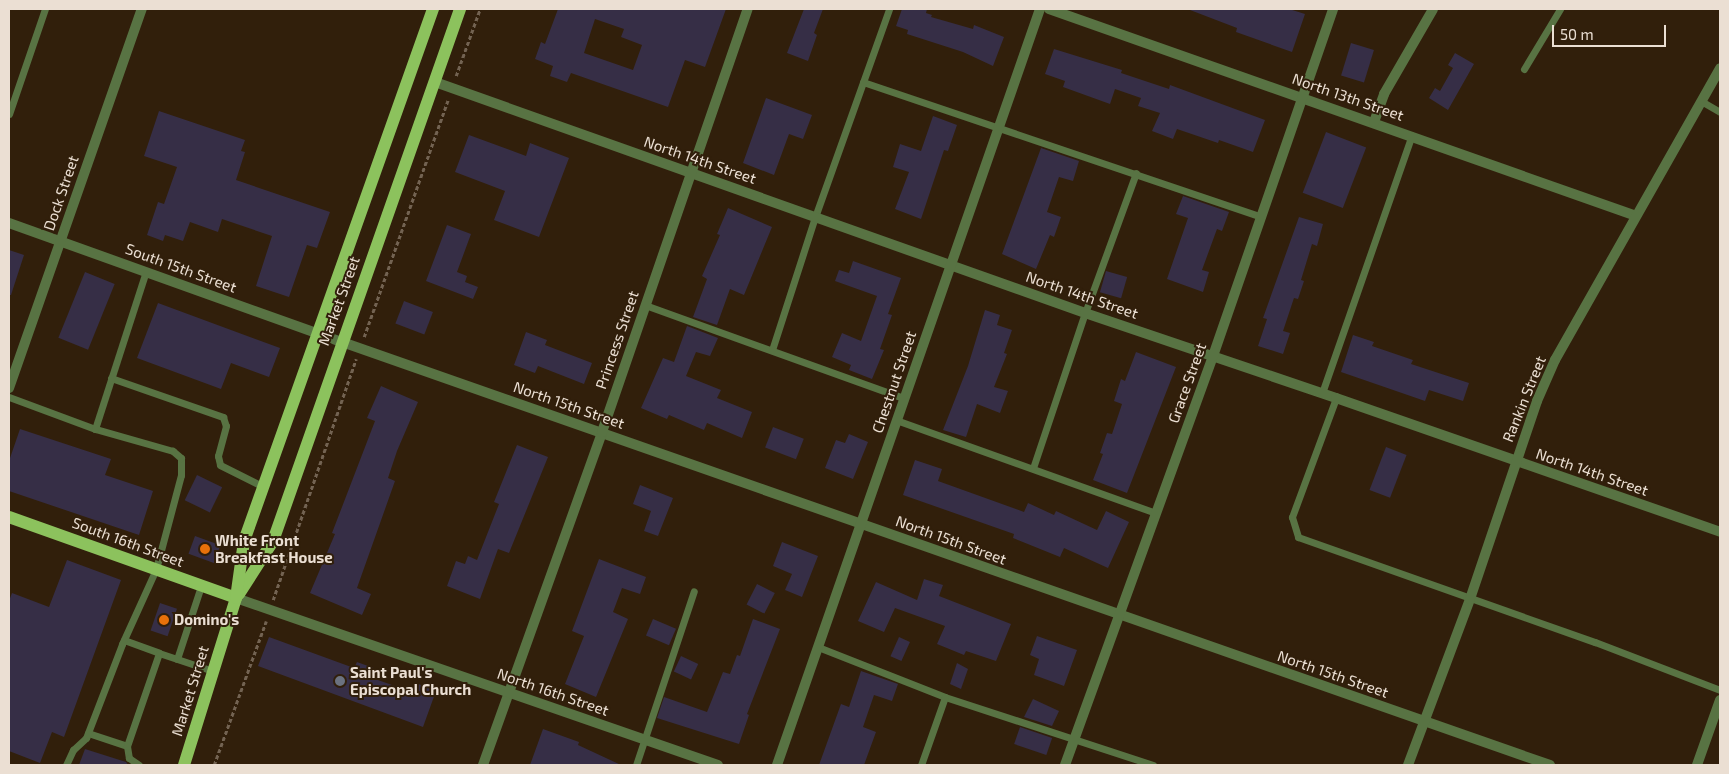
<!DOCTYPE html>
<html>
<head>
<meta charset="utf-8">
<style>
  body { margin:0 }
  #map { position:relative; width:1729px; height:774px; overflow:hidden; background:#311f0b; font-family:"Exo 2",sans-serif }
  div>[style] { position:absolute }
  .building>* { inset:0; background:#362e46; transform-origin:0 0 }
  .path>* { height:2.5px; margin-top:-1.25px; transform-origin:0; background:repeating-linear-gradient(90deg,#736352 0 4px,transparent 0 6.5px) }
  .service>* { height:7px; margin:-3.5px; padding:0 3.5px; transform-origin:3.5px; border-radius:3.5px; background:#587343 }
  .minor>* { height:10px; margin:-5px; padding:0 5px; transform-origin:5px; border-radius:5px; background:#587343 }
  .tertiary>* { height:10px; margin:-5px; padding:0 5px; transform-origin:5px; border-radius:5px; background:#587343 }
  .primary>* { height:12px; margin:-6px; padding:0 6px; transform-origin:6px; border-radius:6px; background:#8cc25d }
  .dots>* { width:14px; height:14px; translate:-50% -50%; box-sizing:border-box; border:2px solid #311f0b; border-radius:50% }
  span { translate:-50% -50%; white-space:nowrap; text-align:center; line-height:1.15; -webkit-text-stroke:4px #311f0b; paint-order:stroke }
  .street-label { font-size:15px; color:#ebdfd3 }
  .poi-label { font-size:15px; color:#ebdfd3; font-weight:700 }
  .left { translate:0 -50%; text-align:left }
  .frame { position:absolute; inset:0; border:10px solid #ebdfd3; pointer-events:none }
  .scale { position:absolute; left:1552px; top:25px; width:114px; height:22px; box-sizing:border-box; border:2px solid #ebdfd3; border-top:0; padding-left:6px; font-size:15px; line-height:18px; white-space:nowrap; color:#ebdfd3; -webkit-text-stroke:4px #311f0b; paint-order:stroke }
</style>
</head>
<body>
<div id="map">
  <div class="building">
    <div style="clip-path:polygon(evenodd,558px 9px,726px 9px,705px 67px,685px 60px,668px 107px,571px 73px,567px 82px,550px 76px,553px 66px,535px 59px,541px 42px,545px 44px,558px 9px,595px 19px,624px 29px,621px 37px,642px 45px,633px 70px,584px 53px,595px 19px)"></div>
    <div style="clip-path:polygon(804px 9px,823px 9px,814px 33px,817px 35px,808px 61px,787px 53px)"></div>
    <div style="clip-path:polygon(902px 9px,927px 9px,926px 13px,932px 15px,931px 17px,973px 29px,974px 25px,1004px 37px,993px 66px,963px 52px,907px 34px,908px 30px,896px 26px)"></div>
    <div style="clip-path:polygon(1289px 9px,1305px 14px,1292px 52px,1236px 32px,1237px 28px,1190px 10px)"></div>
    <div style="left:1351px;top:43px;width:24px;height:34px;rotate:17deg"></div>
    <div style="clip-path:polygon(1054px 49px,1122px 70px,1121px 73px,1169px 89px,1170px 85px,1265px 120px,1253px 152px,1219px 140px,1218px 143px,1177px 129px,1173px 139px,1152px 131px,1160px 113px,1138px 106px,1141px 98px,1115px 89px,1110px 104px,1063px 87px,1065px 81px,1045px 74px)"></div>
    <div style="clip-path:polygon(1455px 53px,1474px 64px,1448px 110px,1429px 98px,1435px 88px,1440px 91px,1453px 68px,1448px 65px)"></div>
    <div style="clip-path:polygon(766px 98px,812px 115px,803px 139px,789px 134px,774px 175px,743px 163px)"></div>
    <div style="clip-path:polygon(159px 111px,245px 140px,241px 151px,245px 152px,236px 180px,330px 212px,317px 248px,307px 245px,289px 297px,256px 286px,272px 236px,222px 219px,218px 232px,190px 222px,183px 241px,165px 235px,163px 241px,147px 235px,158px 202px,164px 204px,177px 167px,144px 156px)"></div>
    <div style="clip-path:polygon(933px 116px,957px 125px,948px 151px,944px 150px,921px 219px,895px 209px,909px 172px,893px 167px,900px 144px,921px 151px)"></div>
    <div style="left:1326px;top:132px;width:43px;height:65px;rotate:21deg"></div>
    <div style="clip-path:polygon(469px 135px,526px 156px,530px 143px,569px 158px,539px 237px,494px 220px,505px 191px,455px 172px)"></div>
    <div style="clip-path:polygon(1041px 148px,1079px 161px,1073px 181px,1059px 177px,1047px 212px,1061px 217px,1054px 237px,1050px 235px,1036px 269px,1002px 254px)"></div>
    <div style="clip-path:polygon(1183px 196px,1229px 212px,1222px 231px,1217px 229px,1202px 270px,1209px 272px,1203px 292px,1167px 279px,1188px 218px,1176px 214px)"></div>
    <div style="clip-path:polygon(728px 208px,772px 227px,744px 295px,730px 289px,717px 325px,693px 317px,707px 279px,702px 276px,720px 235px,717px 234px)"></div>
    <div style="clip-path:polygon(1299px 217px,1323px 224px,1317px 246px,1312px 244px,1301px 280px,1304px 281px,1298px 299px,1294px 298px,1283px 331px,1290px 333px,1283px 354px,1258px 346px,1267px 319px,1263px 318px)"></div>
    <div style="clip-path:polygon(447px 225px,471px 234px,457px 272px,467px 276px,465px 282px,478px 287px,473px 299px,426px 281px)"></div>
    <div style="clip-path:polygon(9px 250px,24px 255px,11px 295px,9px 295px)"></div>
    <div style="clip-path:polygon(853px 261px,901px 278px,888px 314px,892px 315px,880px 349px,884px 350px,872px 379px,849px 370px,851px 365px,832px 357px,842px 333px,861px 341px,877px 296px,835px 281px,839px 270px,849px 273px)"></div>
    <div style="left:1106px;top:271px;width:22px;height:22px;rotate:16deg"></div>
    <div style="left:85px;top:272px;width:32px;height:71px;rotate:22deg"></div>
    <div style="left:404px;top:301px;width:31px;height:24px;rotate:21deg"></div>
    <div style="clip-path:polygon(158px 303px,280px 348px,269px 377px,231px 363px,221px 389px,137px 358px)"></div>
    <div style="clip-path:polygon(985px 310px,1000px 315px,997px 325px,1012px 330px,1004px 353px,1007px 354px,994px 387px,1008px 391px,1000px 413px,977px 404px,966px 437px,943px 430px,968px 366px)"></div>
    <div style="clip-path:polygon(687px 326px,718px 338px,710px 356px,696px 352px,686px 376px,721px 390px,717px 398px,752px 412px,742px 438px,707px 423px,704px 430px,669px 415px,667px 419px,641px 408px,663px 358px,674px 362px)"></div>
    <div style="clip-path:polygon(526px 332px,547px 340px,545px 345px,592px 363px,584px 384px,538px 366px,535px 373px,514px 365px)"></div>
    <div style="clip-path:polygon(1353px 335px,1374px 342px,1372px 346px,1413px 360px,1411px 364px,1469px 383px,1463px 401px,1429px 390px,1425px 401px,1341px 372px)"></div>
    <div style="clip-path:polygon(1136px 352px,1176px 367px,1127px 493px,1093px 480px,1103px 454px,1100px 453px,1107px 433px,1112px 434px,1122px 404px,1114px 401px,1121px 379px,1125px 381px)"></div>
    <div style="clip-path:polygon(381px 386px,418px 402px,397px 451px,388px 478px,395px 481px,357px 588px,371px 594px,362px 615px,310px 593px,335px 534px,332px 533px,375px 421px,367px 418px)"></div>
    <div style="left:773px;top:427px;width:33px;height:22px;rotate:21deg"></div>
    <div style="clip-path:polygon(20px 429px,111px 459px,105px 475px,153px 491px,139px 535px,9px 491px,9px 461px)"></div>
    <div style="clip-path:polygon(849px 434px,868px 442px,853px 479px,825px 468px,836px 440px,845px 443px)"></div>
    <div style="clip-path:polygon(517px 445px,548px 457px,509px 553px,498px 549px,480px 599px,447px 586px,456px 561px,465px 564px,468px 556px,477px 560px,499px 504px,494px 502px)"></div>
    <div style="left:1386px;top:447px;width:22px;height:46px;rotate:21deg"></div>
    <div style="clip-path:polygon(915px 460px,942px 469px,938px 481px,1024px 512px,1028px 503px,1054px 515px,1056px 511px,1097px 530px,1106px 511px,1129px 522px,1108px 568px,1064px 548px,1060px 557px,1013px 538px,1014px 534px,903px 495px)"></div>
    <div style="left:197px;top:475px;width:28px;height:28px;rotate:26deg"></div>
    <div style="clip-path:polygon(640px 485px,673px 498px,658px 536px,644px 531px,651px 511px,633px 504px)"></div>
    <div style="left:195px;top:536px;width:27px;height:19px;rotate:20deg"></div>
    <div style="clip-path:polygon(782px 542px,818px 556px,802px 597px,785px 590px,792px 574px,773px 566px)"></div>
    <div style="clip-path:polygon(599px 559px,646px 577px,640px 594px,622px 588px,613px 612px,628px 619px,596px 697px,565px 684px,584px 636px,572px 631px)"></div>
    <div style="clip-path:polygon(67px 560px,121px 580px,64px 737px,52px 732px,40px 763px,9px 751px,9px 601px,12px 593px,49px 607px)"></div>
    <div style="clip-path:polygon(924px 579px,943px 585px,939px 596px,1011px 624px,996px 661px,966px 651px,964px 655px,937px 644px,945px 626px,895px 608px,884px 632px,858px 621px,876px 582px,917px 600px)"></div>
    <div style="left:757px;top:584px;width:20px;height:23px;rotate:27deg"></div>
    <div style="left:160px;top:603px;width:18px;height:29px;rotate:19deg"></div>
    <div style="left:653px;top:619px;width:25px;height:18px;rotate:23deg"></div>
    <div style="clip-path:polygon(753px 619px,780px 629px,747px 714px,749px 715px,739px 744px,657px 718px,664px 697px,707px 712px,723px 672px,730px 674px,737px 655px,740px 656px)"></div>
    <div style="clip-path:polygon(1037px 636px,1077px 650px,1064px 686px,1034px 675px,1039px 659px,1030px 655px)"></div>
    <div style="clip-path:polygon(269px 637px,354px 668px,357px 662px,379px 670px,375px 679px,412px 692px,416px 683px,436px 691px,423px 727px,258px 666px)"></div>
    <div style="left:899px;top:637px;width:12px;height:21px;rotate:24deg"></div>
    <div style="left:681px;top:656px;width:19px;height:17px;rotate:25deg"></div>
    <div style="clip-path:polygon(957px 663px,968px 669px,961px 689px,950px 684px)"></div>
    <div style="clip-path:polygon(861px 671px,898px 684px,892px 701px,874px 695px,863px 727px,876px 732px,864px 765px,819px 765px,841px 704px,849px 707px)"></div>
    <div style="clip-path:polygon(1033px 699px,1059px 711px,1052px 726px,1024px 717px)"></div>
    <div style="left:1020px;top:727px;width:34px;height:18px;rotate:19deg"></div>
    <div style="clip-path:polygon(543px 729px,579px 742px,578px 745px,621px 765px,530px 765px)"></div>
    <div style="clip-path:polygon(85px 749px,126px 762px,128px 765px,79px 765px)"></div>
  </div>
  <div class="path">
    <div style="left:456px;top:76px;width:71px;rotate:-70.3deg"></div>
    <div style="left:364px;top:337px;width:251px;rotate:-70.5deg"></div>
    <div style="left:273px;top:600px;width:255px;rotate:-71deg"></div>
    <div style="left:214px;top:765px;width:153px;rotate:-70.1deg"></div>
  </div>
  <div class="service">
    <div style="left:1524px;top:69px;width:70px;rotate:-59deg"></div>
    <div style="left:863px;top:82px;width:420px;rotate:18.7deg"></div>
    <div style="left:1701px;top:101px;width:22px;rotate:30deg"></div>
    <div style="left:9px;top:114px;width:111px;rotate:-71.1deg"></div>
    <div style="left:645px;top:305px;width:275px;rotate:19.8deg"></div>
    <div style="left:772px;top:350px;width:140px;rotate:-72.1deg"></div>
    <div style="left:815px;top:217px;width:221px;rotate:-70.4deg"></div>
    <div style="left:111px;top:378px;width:119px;rotate:19.2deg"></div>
    <div style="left:223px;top:417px;width:9px;rotate:72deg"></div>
    <div style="left:226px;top:426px;width:31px;rotate:105deg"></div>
    <div style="left:218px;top:456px;width:9px;rotate:77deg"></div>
    <div style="left:220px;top:465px;width:49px;rotate:26.6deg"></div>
    <div style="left:1322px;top:393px;width:273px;rotate:-70.8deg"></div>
    <div style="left:9px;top:397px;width:92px;rotate:20.4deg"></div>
    <div style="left:1336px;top:398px;width:127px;rotate:110.3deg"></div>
    <div style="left:1292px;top:517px;width:21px;rotate:73deg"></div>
    <div style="left:1298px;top:537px;width:315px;rotate:19.5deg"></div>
    <div style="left:1595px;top:642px;width:134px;rotate:21deg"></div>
    <div style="left:896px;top:420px;width:276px;rotate:19.7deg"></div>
    <div style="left:1033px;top:468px;width:163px;rotate:-71.5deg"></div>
    <div style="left:1085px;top:313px;width:149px;rotate:-70deg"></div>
    <div style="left:124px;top:640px;width:37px;rotate:20deg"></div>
    <div style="left:818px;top:647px;width:136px;rotate:21.5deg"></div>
    <div style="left:945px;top:697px;width:219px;rotate:18.1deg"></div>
    <div style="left:177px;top:659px;width:77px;rotate:-71.8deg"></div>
    <div style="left:88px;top:733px;width:41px;rotate:18.4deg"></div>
    <div style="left:127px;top:746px;width:12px;rotate:81deg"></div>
    <div style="left:129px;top:758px;width:12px;rotate:35deg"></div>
    <div style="left:127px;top:746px;width:98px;rotate:-71deg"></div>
    <div style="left:159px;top:653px;width:57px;rotate:18.4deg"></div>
    <div style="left:66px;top:765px;width:17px;rotate:-65deg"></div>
    <div style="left:73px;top:750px;width:18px;rotate:-43deg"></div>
    <div style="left:86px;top:738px;width:101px;rotate:-69deg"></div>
    <div style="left:122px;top:644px;width:82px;rotate:-65.6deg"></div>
    <div style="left:156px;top:569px;width:97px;rotate:-75.1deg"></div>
    <div style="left:181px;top:475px;width:17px;rotate:-90deg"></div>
    <div style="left:181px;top:458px;width:11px;rotate:-139deg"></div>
    <div style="left:173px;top:451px;width:81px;rotate:-164.2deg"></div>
    <div style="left:95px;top:429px;width:166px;rotate:-72.1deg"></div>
    <div style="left:636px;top:765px;width:183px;rotate:-71.6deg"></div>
    <div style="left:921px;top:765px;width:72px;rotate:-70.6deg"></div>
  </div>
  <div class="minor">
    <div style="left:1049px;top:9px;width:622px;rotate:19.42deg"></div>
    <div style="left:435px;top:82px;width:690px;rotate:19.56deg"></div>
    <div style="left:1085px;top:313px;width:265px;rotate:18.7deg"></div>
    <div style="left:1336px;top:398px;width:407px;rotate:19.2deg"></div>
    <div style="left:1374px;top:122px;width:30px;rotate:-70deg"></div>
    <div style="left:1384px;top:94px;width:98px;rotate:-60deg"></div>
    <div style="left:9px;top:223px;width:354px;rotate:19.7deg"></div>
    <div style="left:342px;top:342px;width:1280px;rotate:19.3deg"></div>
    <div style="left:483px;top:765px;width:354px;rotate:-70.3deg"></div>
    <div style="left:602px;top:432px;width:447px;rotate:-71deg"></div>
    <div style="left:1697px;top:765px;width:69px;rotate:-70.5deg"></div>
  </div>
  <div class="tertiary">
    <div style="left:9px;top:388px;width:402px;rotate:-70.7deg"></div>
    <div style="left:236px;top:598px;width:510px;rotate:19.11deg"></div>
    <div style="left:777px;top:765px;width:800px;rotate:-70.82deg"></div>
    <div style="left:1065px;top:765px;width:435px;rotate:-70.1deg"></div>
    <div style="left:1213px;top:356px;width:367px;rotate:-70.9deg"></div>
    <div style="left:1408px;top:765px;width:177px;rotate:-69.5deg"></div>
    <div style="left:1470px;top:599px;width:209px;rotate:-71.3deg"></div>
    <div style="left:1537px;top:401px;width:45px;rotate:-66.3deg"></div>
    <div style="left:1555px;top:360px;width:335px;rotate:-60.5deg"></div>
  </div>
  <div class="primary">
    <div style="left:9px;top:517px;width:241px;rotate:19.6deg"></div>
    <div style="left:239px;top:594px;width:63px;rotate:-57.3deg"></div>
    <div style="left:273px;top:541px;width:564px;rotate:-70.63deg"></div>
    <div style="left:184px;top:765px;width:175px;rotate:-72.7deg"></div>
    <div style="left:236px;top:598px;width:58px;rotate:-82deg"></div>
    <div style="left:244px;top:541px;width:565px;rotate:-70.44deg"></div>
  </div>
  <div class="dots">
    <div style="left:205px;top:549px;background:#e8710a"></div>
    <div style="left:164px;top:620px;background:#e8710a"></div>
    <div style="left:340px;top:681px;background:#6b7280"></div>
  </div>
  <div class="street-label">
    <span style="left:1348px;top:97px;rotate:19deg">North 13th Street</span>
    <span style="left:700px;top:160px;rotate:19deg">North 14th Street</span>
    <span style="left:61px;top:193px;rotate:-71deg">Dock Street</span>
    <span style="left:181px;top:268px;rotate:20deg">South 15th Street</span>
    <span style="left:1082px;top:295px;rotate:19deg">North 14th Street</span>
    <span style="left:339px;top:301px;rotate:-70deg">Market Street</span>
    <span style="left:617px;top:340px;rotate:-71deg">Princess Street</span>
    <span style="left:894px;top:382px;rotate:-71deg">Chestnut Street</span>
    <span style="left:1187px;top:383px;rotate:-70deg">Grace Street</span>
    <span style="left:1524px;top:399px;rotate:-68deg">Rankin Street</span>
    <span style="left:569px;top:405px;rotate:19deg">North 15th Street</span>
    <span style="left:1592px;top:472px;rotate:19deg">North 14th Street</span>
    <span style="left:951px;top:540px;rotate:20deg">North 15th Street</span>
    <span style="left:128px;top:542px;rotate:20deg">South 16th Street</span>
    <span style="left:1333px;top:674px;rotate:19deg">North 15th Street</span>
    <span style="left:190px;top:691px;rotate:-73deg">Market Street</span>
    <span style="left:553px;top:692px;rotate:19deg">North 16th Street</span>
  </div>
  <div class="poi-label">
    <span class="left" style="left:215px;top:549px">White Front<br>Breakfast House</span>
    <span class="left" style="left:174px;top:620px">Domino's</span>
    <span class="left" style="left:350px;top:681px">Saint Paul's<br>Episcopal Church</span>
  </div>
  <div class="frame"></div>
  <div class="scale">50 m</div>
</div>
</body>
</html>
